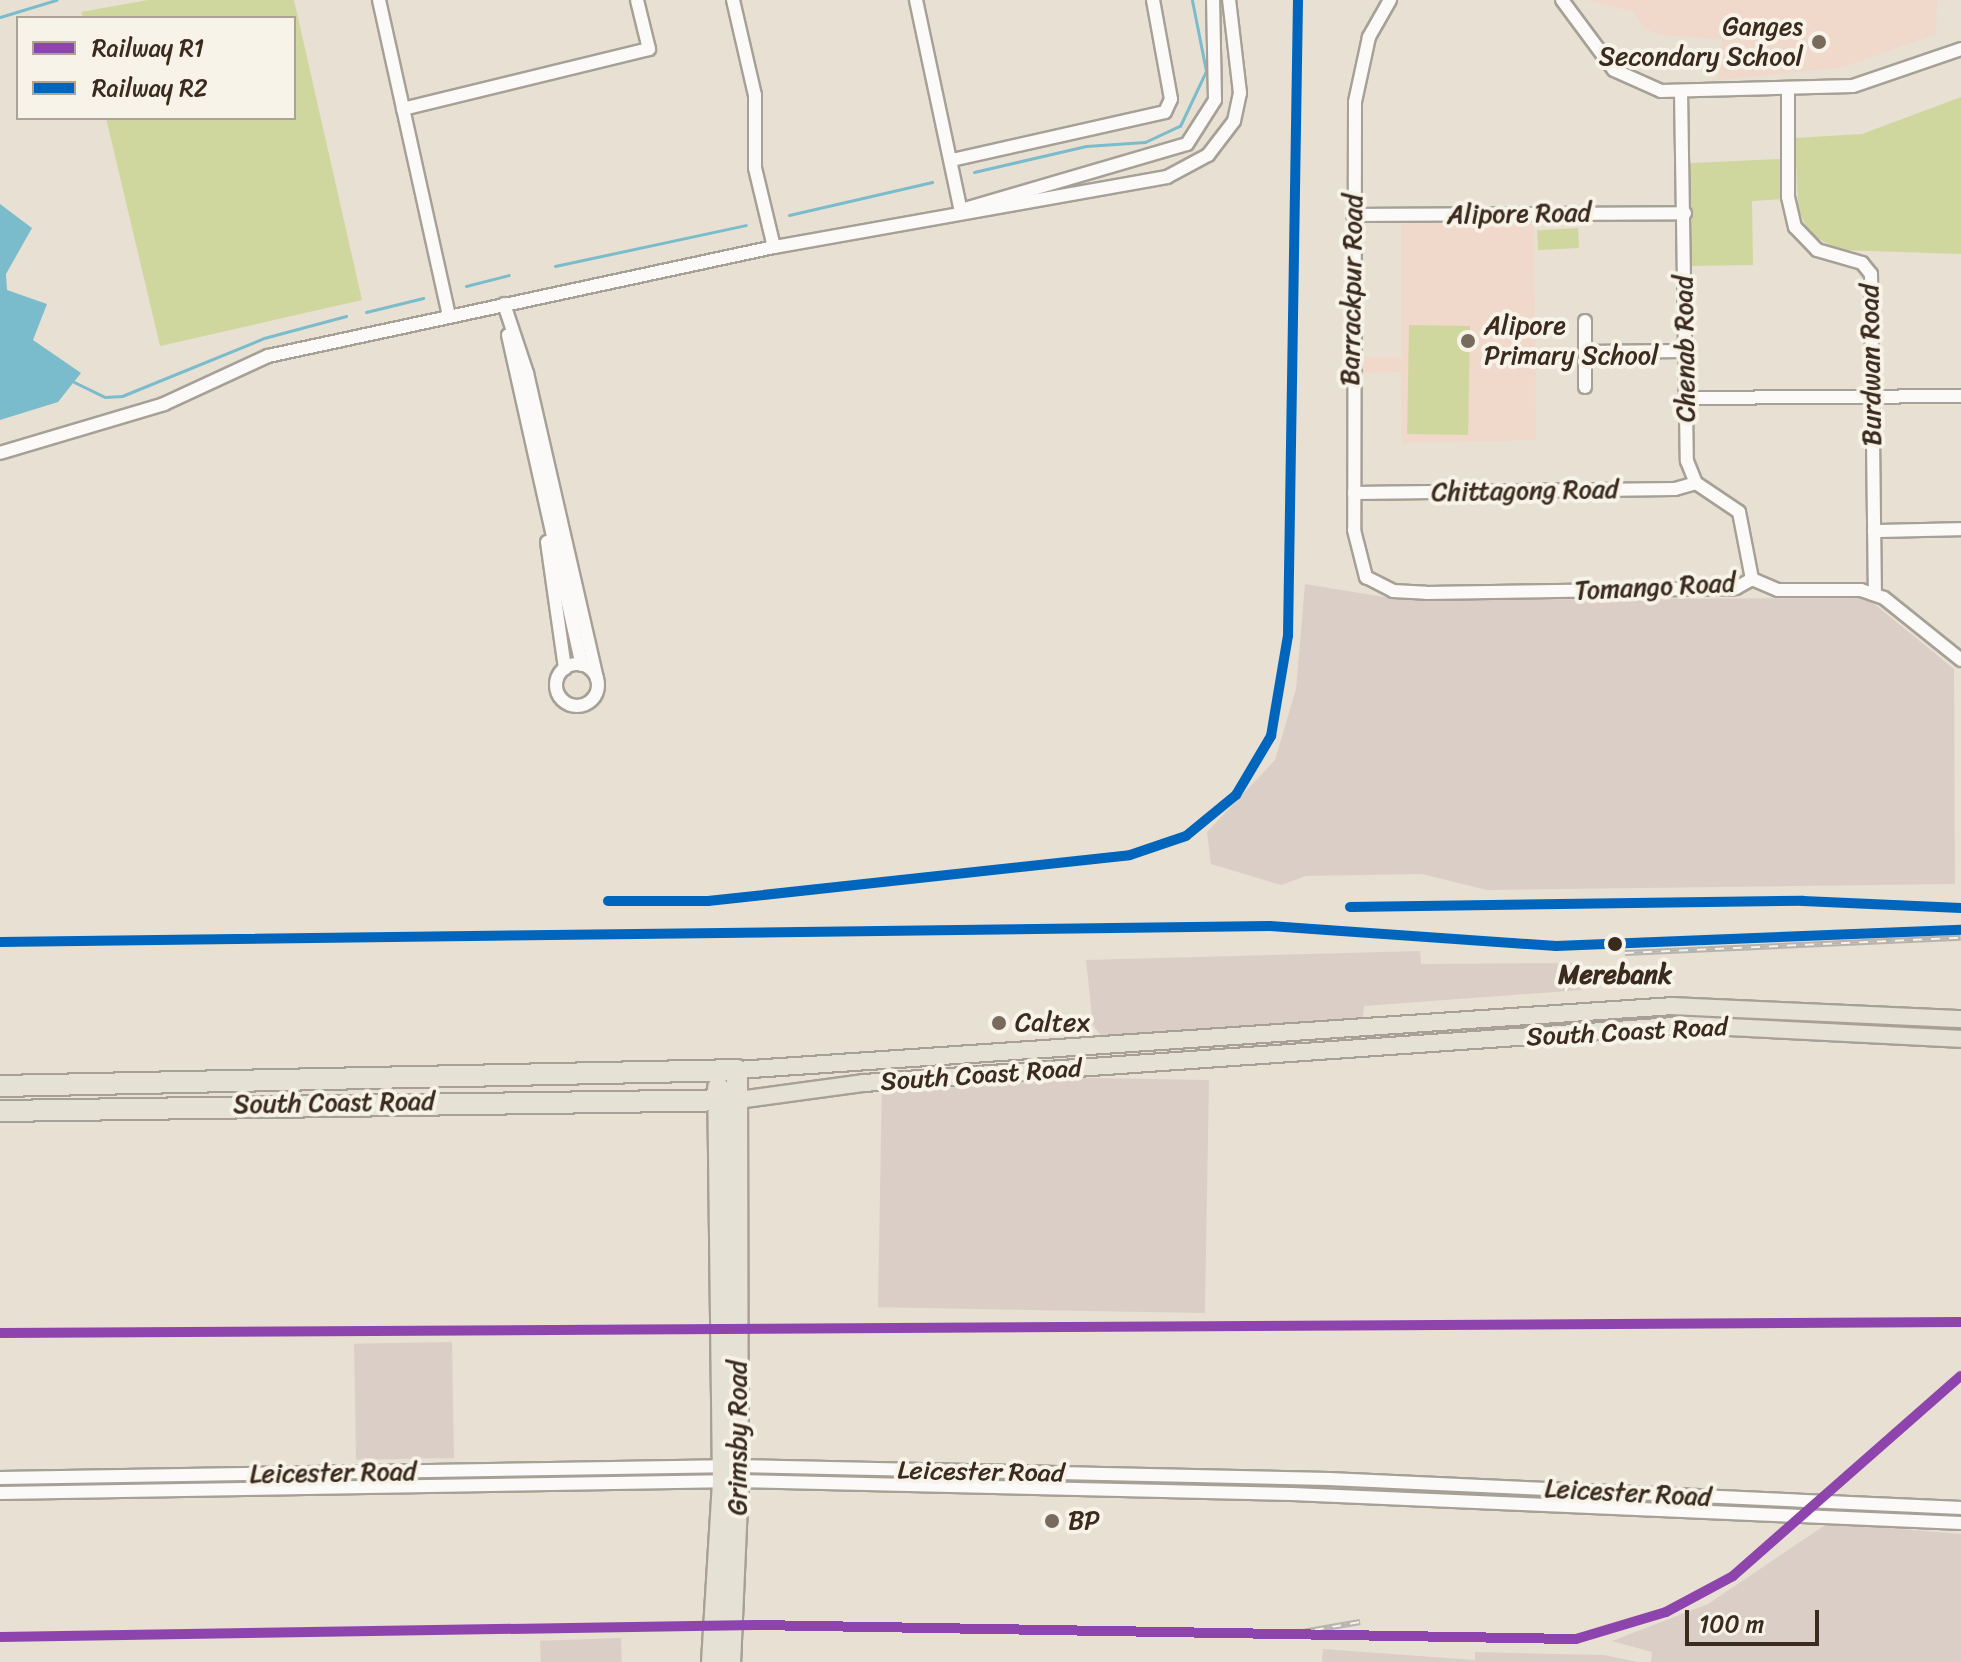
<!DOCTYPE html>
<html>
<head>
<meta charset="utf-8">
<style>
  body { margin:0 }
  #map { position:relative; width:1961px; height:1662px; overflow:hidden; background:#e8e0d2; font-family:Sriracha,sans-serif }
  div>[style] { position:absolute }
  .built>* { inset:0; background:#f0d8ca }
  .industrial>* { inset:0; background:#dbcec6; transform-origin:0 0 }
  .green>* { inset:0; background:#d0d79e; transform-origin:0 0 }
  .water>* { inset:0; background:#7abccc }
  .stream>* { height:3px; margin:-1.5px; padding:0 1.5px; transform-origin:1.5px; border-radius:1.5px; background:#7abccc }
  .roads { filter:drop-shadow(2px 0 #a6a096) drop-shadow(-2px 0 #a6a096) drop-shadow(0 2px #a6a096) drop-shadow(0 -2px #a6a096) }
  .minor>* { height:12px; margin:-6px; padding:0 6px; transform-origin:6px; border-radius:6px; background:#fcfaf8 }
  .minor>.ring { margin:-6px; padding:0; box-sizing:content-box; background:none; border:12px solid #fcfaf8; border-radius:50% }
  .major>* { height:16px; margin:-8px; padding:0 8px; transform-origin:8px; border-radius:8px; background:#e5e1d4 }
  .highway>* { height:20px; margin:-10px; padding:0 10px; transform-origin:10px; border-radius:10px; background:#e5e1d4 }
  .rail>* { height:6px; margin-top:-3px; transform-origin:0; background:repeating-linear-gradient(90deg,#f7f3e8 0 9px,#b6b3af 0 18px); box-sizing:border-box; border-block:2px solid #b6b3af }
  .rail-1>* { height:10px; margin:-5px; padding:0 5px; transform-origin:5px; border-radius:5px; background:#8e44ad }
  .rail-2>* { height:10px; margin:-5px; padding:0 5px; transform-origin:5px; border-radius:5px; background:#0065bd }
  .dots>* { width:22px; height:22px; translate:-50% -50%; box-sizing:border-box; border:4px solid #f7f3e8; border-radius:50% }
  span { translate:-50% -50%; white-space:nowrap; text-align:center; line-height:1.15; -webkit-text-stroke:8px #f7f3e8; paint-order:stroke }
  .poi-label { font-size:26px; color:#3b2a1e }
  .right { translate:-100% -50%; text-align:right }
  .left { translate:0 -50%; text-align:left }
  .street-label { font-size:26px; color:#3b2a1e }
  .stop-label { font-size:26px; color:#3b2a1e; font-weight:700 }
  .legend { position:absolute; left:16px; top:16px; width:280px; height:104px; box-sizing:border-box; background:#f7f3e8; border:2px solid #aca397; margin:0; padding:10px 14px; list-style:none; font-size:24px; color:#3b2a1e }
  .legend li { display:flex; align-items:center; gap:16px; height:40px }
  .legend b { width:40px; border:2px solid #aca397 }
  .scale { position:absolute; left:1685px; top:1610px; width:134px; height:36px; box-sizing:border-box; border:4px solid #3b2a1e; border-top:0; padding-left:10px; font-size:24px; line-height:28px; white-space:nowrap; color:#3b2a1e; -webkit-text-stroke:6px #f7f3e8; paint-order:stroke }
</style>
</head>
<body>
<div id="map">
  <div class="built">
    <div style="clip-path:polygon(1586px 0,1937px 0,1936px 34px,1844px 67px,1716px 80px,1722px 39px,1662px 35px,1645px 29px,1633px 12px)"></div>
    <div style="clip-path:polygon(1534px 222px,1536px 440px,1402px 443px,1401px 372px,1361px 373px,1360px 357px,1401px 357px,1401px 224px)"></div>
  </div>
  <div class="industrial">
    <div style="clip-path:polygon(1305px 584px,1402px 600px,1867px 598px,1954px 669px,1955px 884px,1487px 890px,1422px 874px,1306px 876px,1281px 885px,1211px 864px,1207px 832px,1275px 760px,1296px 689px)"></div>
    <div style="clip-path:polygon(1420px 951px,1421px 964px,1576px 963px,1581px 990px,1364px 1006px,1363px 1018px,1220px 1029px,1102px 1037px,1093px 1025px,1086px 960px)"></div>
    <div style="left:1209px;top:1080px;width:233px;height:327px;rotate:91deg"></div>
    <div style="left:452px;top:1342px;width:116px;height:98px;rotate:89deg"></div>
    <div style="clip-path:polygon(1828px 1523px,1961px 1534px,1961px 1662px,1651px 1662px,1652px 1652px,1612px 1641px,1708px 1604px)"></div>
    <div style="left:621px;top:1638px;width:24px;height:81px;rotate:88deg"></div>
    <div style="clip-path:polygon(1323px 1649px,1475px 1660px,1475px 1652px,1604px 1655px,1638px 1662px,1322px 1662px)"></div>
  </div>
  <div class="green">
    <div style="clip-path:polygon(148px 0,294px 0,362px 300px,160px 346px,106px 118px,294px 118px,294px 18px,83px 18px,81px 12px)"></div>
    <div style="clip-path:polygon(1961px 97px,1961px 254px,1838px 250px,1809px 233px,1798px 209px,1795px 138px,1862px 134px)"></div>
    <div style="clip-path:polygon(1782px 159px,1782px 199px,1752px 201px,1753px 265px,1690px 266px,1690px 163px)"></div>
    <div style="left:1578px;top:228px;width:20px;height:41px;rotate:87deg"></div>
    <div style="left:1409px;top:325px;width:61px;height:109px;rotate:1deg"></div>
  </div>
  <div class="water">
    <div style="clip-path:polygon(0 204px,32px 228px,6px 274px,7px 290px,47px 304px,33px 340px,81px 373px,58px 402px,0 420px)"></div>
  </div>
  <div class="stream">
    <div style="left:0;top:17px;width:59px;rotate:-16.9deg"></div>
    <div style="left:974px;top:172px;width:115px;rotate:-13.1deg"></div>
    <div style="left:1086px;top:146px;width:59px;rotate:-3.9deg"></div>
    <div style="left:1145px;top:142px;width:38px;rotate:-25deg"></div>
    <div style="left:1180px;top:126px;width:61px;rotate:-64.7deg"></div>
    <div style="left:1206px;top:71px;width:72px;rotate:-101.2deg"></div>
    <div style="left:789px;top:215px;width:147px;rotate:-13deg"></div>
    <div style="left:555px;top:266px;width:195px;rotate:-12.1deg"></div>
    <div style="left:466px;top:286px;width:44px;rotate:-14.3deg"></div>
    <div style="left:366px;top:312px;width:59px;rotate:-13.8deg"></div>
    <div style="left:74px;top:382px;width:34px;rotate:26deg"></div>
    <div style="left:105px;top:397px;width:17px;rotate:-3deg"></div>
    <div style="left:122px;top:396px;width:153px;rotate:-22.2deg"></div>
    <div style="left:264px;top:338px;width:85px;rotate:-15deg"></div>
  </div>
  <div class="roads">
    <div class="minor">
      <div style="left:379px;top:0;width:323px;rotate:77.5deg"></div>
      <div style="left:733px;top:0;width:98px;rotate:77deg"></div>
      <div style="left:755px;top:95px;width:73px;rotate:90deg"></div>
      <div style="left:755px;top:168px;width:81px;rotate:76.5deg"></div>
      <div style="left:916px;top:0;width:216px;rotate:78deg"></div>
      <div style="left:1390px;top:0;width:43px;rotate:119.6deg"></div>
      <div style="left:1369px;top:37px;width:66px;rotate:102.2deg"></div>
      <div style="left:1355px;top:102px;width:428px;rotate:90.1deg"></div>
      <div style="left:1354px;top:530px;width:49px;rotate:75.7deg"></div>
      <div style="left:1366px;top:577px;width:30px;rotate:27deg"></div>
      <div style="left:1393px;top:591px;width:33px;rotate:3deg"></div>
      <div style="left:1426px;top:593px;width:310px;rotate:-0.9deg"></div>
      <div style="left:1736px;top:588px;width:18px;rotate:-29deg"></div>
      <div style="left:1752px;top:579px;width:28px;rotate:23deg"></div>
      <div style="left:1778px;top:590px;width:83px"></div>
      <div style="left:1861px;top:590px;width:24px;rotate:19deg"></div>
      <div style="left:1884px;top:598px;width:99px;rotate:38.8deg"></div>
      <div style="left:1562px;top:0;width:87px;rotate:53.4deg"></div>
      <div style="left:1614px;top:70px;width:51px;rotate:24.1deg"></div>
      <div style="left:1661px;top:91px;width:192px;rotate:-1.5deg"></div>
      <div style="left:1853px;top:86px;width:114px;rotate:-18.9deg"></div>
      <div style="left:1788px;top:88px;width:109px;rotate:90deg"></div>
      <div style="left:1788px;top:197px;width:31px;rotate:77deg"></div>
      <div style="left:1795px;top:227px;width:32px;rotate:46deg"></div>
      <div style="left:1817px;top:250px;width:47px;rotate:16.1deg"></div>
      <div style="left:1862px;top:263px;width:14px;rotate:51deg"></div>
      <div style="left:1871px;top:274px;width:318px;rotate:89.3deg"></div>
      <div style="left:1681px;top:91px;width:370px;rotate:89.1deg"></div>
      <div style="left:1687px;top:461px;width:24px;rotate:68deg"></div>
      <div style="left:1696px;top:483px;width:52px;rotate:34deg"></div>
      <div style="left:1739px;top:512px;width:68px;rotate:79deg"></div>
      <div style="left:403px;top:109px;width:253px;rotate:-13.7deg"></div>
      <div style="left:649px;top:49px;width:50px;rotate:-103.8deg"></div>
      <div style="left:952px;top:160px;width:218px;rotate:-12.7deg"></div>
      <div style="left:1165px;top:112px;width:14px;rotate:-65deg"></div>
      <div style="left:1171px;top:99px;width:101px;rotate:-100.3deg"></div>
      <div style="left:968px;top:208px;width:228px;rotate:-16.3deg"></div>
      <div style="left:1187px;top:144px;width:52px;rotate:-57.5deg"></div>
      <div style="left:1215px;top:100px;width:100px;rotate:-91.1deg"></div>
      <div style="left:1353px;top:215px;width:332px;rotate:-0.3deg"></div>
      <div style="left:504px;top:304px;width:73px;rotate:71.6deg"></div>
      <div style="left:527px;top:373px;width:314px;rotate:77.1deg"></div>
      <div style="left:508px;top:335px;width:338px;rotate:77.4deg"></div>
      <div style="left:1586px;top:352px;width:98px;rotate:-0.6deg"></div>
      <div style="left:1585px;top:387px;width:66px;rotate:-90deg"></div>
      <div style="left:1685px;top:398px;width:276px;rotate:-0.4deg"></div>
      <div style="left:0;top:453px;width:171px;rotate:-16.6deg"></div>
      <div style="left:164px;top:404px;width:115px;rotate:-24.8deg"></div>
      <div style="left:268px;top:356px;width:518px;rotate:-12.16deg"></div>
      <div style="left:774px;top:247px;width:399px;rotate:-10.1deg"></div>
      <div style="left:1167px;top:177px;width:47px;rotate:-28.2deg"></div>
      <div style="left:1208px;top:155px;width:43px;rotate:-52.6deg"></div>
      <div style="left:1234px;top:121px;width:29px;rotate:-78deg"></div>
      <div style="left:1240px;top:93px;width:94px;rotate:-96.7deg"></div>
      <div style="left:1354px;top:493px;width:321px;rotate:-0.7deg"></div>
      <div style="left:1675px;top:489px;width:22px;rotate:-16deg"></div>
      <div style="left:1874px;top:531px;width:87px;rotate:-1.3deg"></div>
      <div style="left:547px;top:542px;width:128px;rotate:81.9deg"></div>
      <div class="ring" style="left:556px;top:664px;width:30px;height:30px"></div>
      <div style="left:0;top:1478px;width:737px;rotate:-0.93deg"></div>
      <div style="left:737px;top:1466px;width:592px;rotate:1.26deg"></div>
      <div style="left:1329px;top:1479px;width:633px;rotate:2.63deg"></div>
      <div style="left:0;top:1493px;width:738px;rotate:-0.93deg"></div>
      <div style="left:738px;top:1481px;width:554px;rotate:1.34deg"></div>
      <div style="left:1292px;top:1494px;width:670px;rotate:2.48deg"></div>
    </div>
    <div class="major">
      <div style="left:737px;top:1070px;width:938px;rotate:-3.91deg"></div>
      <div style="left:1673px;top:1006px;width:288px;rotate:2.6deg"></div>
      <div style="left:738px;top:1100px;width:127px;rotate:-7.7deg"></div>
      <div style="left:864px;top:1083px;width:826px;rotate:-4.03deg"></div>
      <div style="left:1688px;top:1025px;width:273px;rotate:2.9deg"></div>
    </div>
    <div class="highway">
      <div style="left:0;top:1086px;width:737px;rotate:-1.24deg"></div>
      <div style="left:737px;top:1070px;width:411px;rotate:89.9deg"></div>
      <div style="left:738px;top:1481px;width:181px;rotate:92.5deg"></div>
      <div style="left:0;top:1111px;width:738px;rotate:-0.85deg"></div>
      <div style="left:712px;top:1662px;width:181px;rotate:-86.5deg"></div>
      <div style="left:723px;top:1481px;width:394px;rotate:-90.7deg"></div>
    </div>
  </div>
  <div class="rail">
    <div style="left:608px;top:901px;width:100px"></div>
    <div style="left:708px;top:901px;width:424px;rotate:-6.2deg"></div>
    <div style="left:1130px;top:855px;width:59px;rotate:-18.7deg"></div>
    <div style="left:1186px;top:836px;width:65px;rotate:-39.4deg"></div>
    <div style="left:1236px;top:795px;width:69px;rotate:-59.3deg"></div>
    <div style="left:1271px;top:736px;width:101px;rotate:-80.4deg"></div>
    <div style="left:1288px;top:636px;width:636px;rotate:-89.1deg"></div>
    <div style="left:1625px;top:953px;width:336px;rotate:-2.6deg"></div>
    <div style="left:0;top:1333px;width:1961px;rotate:-0.32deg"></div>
    <div style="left:1297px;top:1633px;width:64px;rotate:-9.9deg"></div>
    <div style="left:0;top:1637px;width:755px;rotate:-0.91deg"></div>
    <div style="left:755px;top:1625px;width:821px;rotate:0.98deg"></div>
    <div style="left:1576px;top:1639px;width:94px;rotate:-16.7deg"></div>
    <div style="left:1666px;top:1612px;width:76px;rotate:-28.2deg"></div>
    <div style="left:1733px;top:1576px;width:303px;rotate:-41.3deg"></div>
  </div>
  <div class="rail-1">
    <div style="left:0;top:1333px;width:1961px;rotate:-0.32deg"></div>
    <div style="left:0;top:1637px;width:755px;rotate:-0.91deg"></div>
    <div style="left:755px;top:1625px;width:821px;rotate:0.98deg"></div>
    <div style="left:1576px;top:1639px;width:94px;rotate:-16.7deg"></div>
    <div style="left:1666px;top:1612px;width:76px;rotate:-28.2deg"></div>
    <div style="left:1733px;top:1576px;width:303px;rotate:-41.3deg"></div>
  </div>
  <div class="rail-2">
    <div style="left:608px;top:901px;width:100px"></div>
    <div style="left:708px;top:901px;width:424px;rotate:-6.2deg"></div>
    <div style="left:1130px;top:855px;width:59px;rotate:-18.7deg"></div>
    <div style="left:1186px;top:836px;width:65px;rotate:-39.4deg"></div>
    <div style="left:1236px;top:795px;width:69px;rotate:-59.3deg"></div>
    <div style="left:1271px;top:736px;width:101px;rotate:-80.4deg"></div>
    <div style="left:1288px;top:636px;width:636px;rotate:-89.1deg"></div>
    <div style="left:1350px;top:907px;width:453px;rotate:-0.8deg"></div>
    <div style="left:1803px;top:901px;width:158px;rotate:2.5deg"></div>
    <div style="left:0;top:942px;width:1270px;rotate:-0.72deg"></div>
    <div style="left:1270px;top:926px;width:287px;rotate:4deg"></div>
    <div style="left:1556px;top:946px;width:405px;rotate:-2.3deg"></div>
  </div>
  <div class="dots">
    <div style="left:1819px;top:42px;background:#786a5d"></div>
    <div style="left:1468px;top:341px;background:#786a5d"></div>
    <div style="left:1615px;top:944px;background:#3b2a1e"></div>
    <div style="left:999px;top:1023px;background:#786a5d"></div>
    <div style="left:1052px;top:1521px;background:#786a5d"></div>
  </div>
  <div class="poi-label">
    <span class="right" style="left:1803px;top:42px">Ganges<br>Secondary School</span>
    <span class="left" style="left:1484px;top:341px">Alipore<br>Primary School</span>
    <span class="left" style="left:1015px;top:1023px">Caltex</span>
    <span class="left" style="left:1068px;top:1521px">BP</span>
  </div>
  <div class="street-label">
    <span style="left:1519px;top:214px;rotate:-1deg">Alipore Road</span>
    <span style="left:1352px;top:290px;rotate:-89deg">Barrackpur Road</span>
    <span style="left:1685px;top:349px;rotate:-91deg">Chenab Road</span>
    <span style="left:1871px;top:365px;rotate:-91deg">Burdwan Road</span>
    <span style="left:1525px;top:491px;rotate:-1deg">Chittagong Road</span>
    <span style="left:1655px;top:587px;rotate:-3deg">Tomango Road</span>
    <span style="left:1627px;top:1032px;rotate:-3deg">South Coast Road</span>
    <span style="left:981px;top:1075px;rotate:-4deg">South Coast Road</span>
    <span style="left:334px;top:1103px;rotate:-1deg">South Coast Road</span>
    <span style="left:738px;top:1438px;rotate:-90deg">Grimsby Road</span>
    <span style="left:981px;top:1472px;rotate:1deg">Leicester Road</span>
    <span style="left:333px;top:1473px;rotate:-1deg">Leicester Road</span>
    <span style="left:1628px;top:1493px;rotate:3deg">Leicester Road</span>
  </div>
  <div class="stop-label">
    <span style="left:1615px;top:975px">Merebank</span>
  </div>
  <ul class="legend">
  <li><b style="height:10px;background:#8e44ad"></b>Railway R1</li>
  <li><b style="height:10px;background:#0065bd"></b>Railway R2</li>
  </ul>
  <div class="scale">100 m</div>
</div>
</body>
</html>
